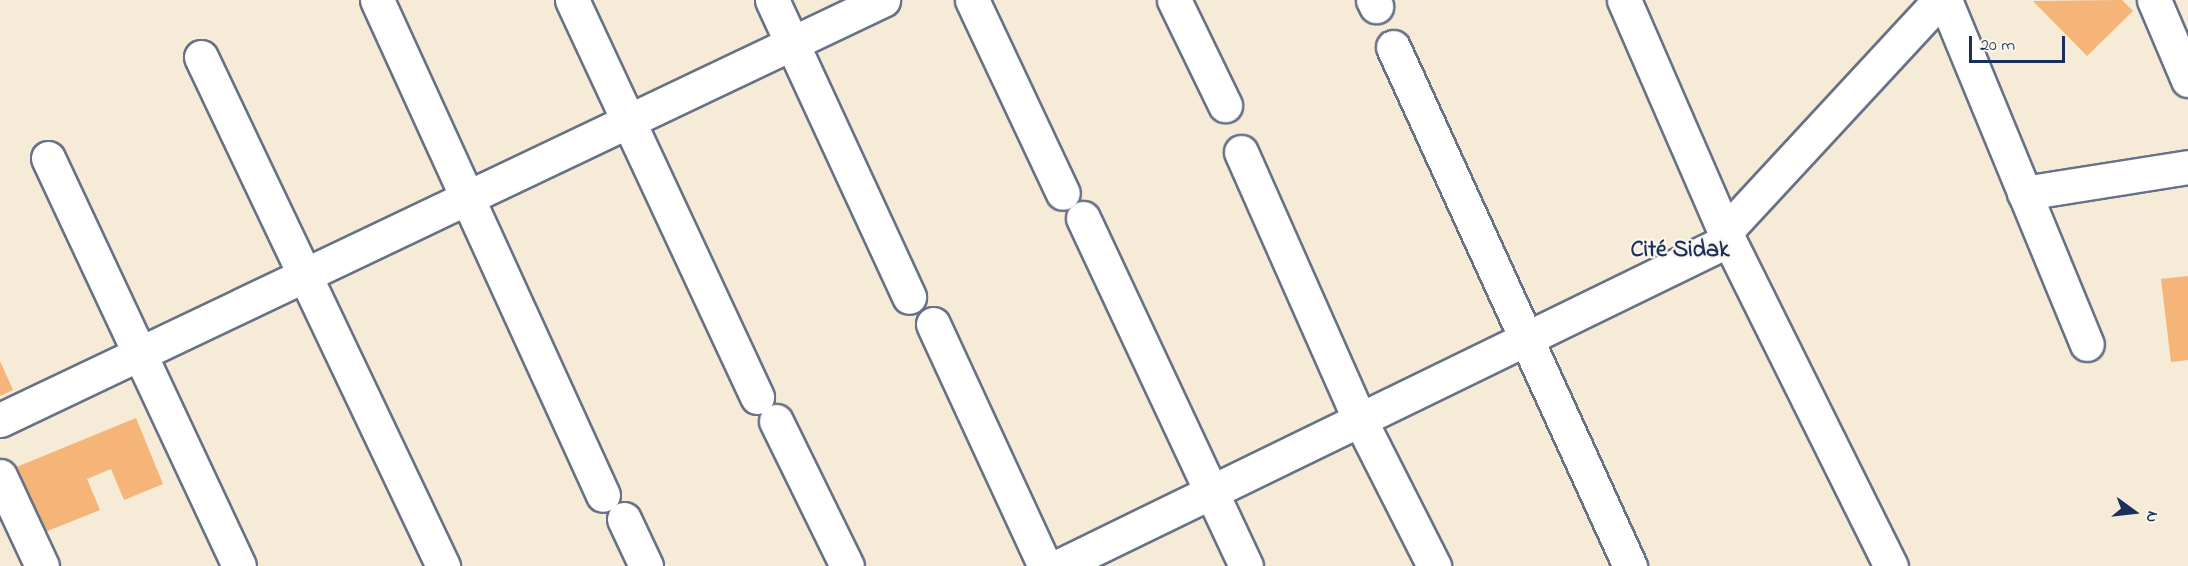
<!DOCTYPE html>
<html>
<head>
<meta charset="utf-8">
<style>
  body { margin:0 }
  #map { position:relative; width:2188px; height:566px; overflow:hidden; background:#f5ebd6; font-family:"Indie Flower",sans-serif }
  div>[style] { position:absolute }
  .building>* { inset:0; background:#f5b478 }
  .roads { filter:drop-shadow(2px 0 #677188) drop-shadow(-2px 0 #677188) drop-shadow(0 2px #677188) drop-shadow(0 -2px #677188) }
  .minor>* { height:33px; margin:-16.5px; padding:0 16.5px; transform-origin:16.5px; border-radius:16.5px; background:#fff }
  .tertiary>* { height:33px; margin:-16.5px; padding:0 16.5px; transform-origin:16.5px; border-radius:16.5px; background:#fff }
  span { translate:-50% -50%; white-space:nowrap; text-align:center; line-height:1.15; -webkit-text-stroke:4.5px #fbf7ec; paint-order:stroke }
  .quarter-label { font-size:24px; color:#1b2f5e; font-weight:700 }
  .north { position:absolute; left:2104px; top:482px; width:60px; height:60px; -webkit-text-stroke:4px #fbf7ec; paint-order:stroke; rotate:105deg; font-size:16px; font-weight:700; line-height:24px; text-align:center; color:#1b2f5e }
  .north::after { content:''; display:block; margin:auto; width:21px; height:27px; background:#1b2f5e; clip-path:polygon(50% 0,100% 100%,50% 72%,0 100%) }
  .scale { position:absolute; left:1969px; top:36px; width:96px; height:27px; box-sizing:border-box; border:3px solid #1b2f5e; border-top:0; padding-left:8px; font-size:18px; line-height:21px; white-space:nowrap; color:#1b2f5e; -webkit-text-stroke:4px #fbf7ec; paint-order:stroke }
</style>
</head>
<body>
<div id="map">
  <div class="building">
    <div style="clip-path:polygon(2122px 0,2133px 11px,2087px 56px,2033px 1px)"></div>
    <div style="clip-path:polygon(2188px 276px,2188px 360px,2171px 362px,2161px 279px)"></div>
    <div style="clip-path:polygon(0 361px,13px 390px,0 396px)"></div>
    <div style="clip-path:polygon(136px 418px,163px 484px,124px 500px,111px 469px,87px 479px,100px 510px,40px 534px,14px 468px)"></div>
  </div>
  <div class="roads">
    <div class="minor">
      <div style="left:377px;top:0;width:544px;rotate:65.46deg"></div>
      <div style="left:572px;top:0;width:438px;rotate:65deg"></div>
      <div style="left:772px;top:0;width:327px;rotate:65.2deg"></div>
      <div style="left:972px;top:0;width:213px;rotate:64.8deg"></div>
      <div style="left:1174px;top:0;width:117px;rotate:64.1deg"></div>
      <div style="left:1373px;top:0;width:7px;rotate:63deg"></div>
      <div style="left:1945px;top:0;width:372px;rotate:67.6deg"></div>
      <div style="left:2154px;top:0;width:87px;rotate:67deg"></div>
      <div style="left:1393px;top:47px;width:571px;rotate:65.46deg"></div>
      <div style="left:201px;top:57px;width:564px;rotate:64.57deg"></div>
      <div style="left:1241px;top:152px;width:293px;rotate:66.1deg"></div>
      <div style="left:1360px;top:420px;width:164px;rotate:63.1deg"></div>
      <div style="left:48px;top:158px;width:450px;rotate:64.9deg"></div>
      <div style="left:2024px;top:193px;width:166px;rotate:-9deg"></div>
      <div style="left:1083px;top:218px;width:384px;rotate:64.9deg"></div>
      <div style="left:1725px;top:232px;width:316px;rotate:-47.2deg"></div>
      <div style="left:933px;top:324px;width:267px;rotate:65.2deg"></div>
      <div style="left:0;top:420px;width:978px;rotate:-25.44deg"></div>
      <div style="left:776px;top:421px;width:161px;rotate:63.9deg"></div>
      <div style="left:0;top:476px;width:99px;rotate:65deg"></div>
      <div style="left:624px;top:519px;width:52px;rotate:64.9deg"></div>
      <div style="left:1059px;top:566px;width:745px;rotate:-25.95deg"></div>
    </div>
    <div class="tertiary">
      <div style="left:1624px;top:0;width:253px;rotate:66.5deg"></div>
      <div style="left:1725px;top:232px;width:373px;rotate:63.6deg"></div>
    </div>
  </div>
  <div class="quarter-label">
    <span style="left:1680px;top:251px">Cité Sidak</span>
  </div>
  <div class="north">N</div>
  <div class="scale">20 m</div>
</div>
</body>
</html>
